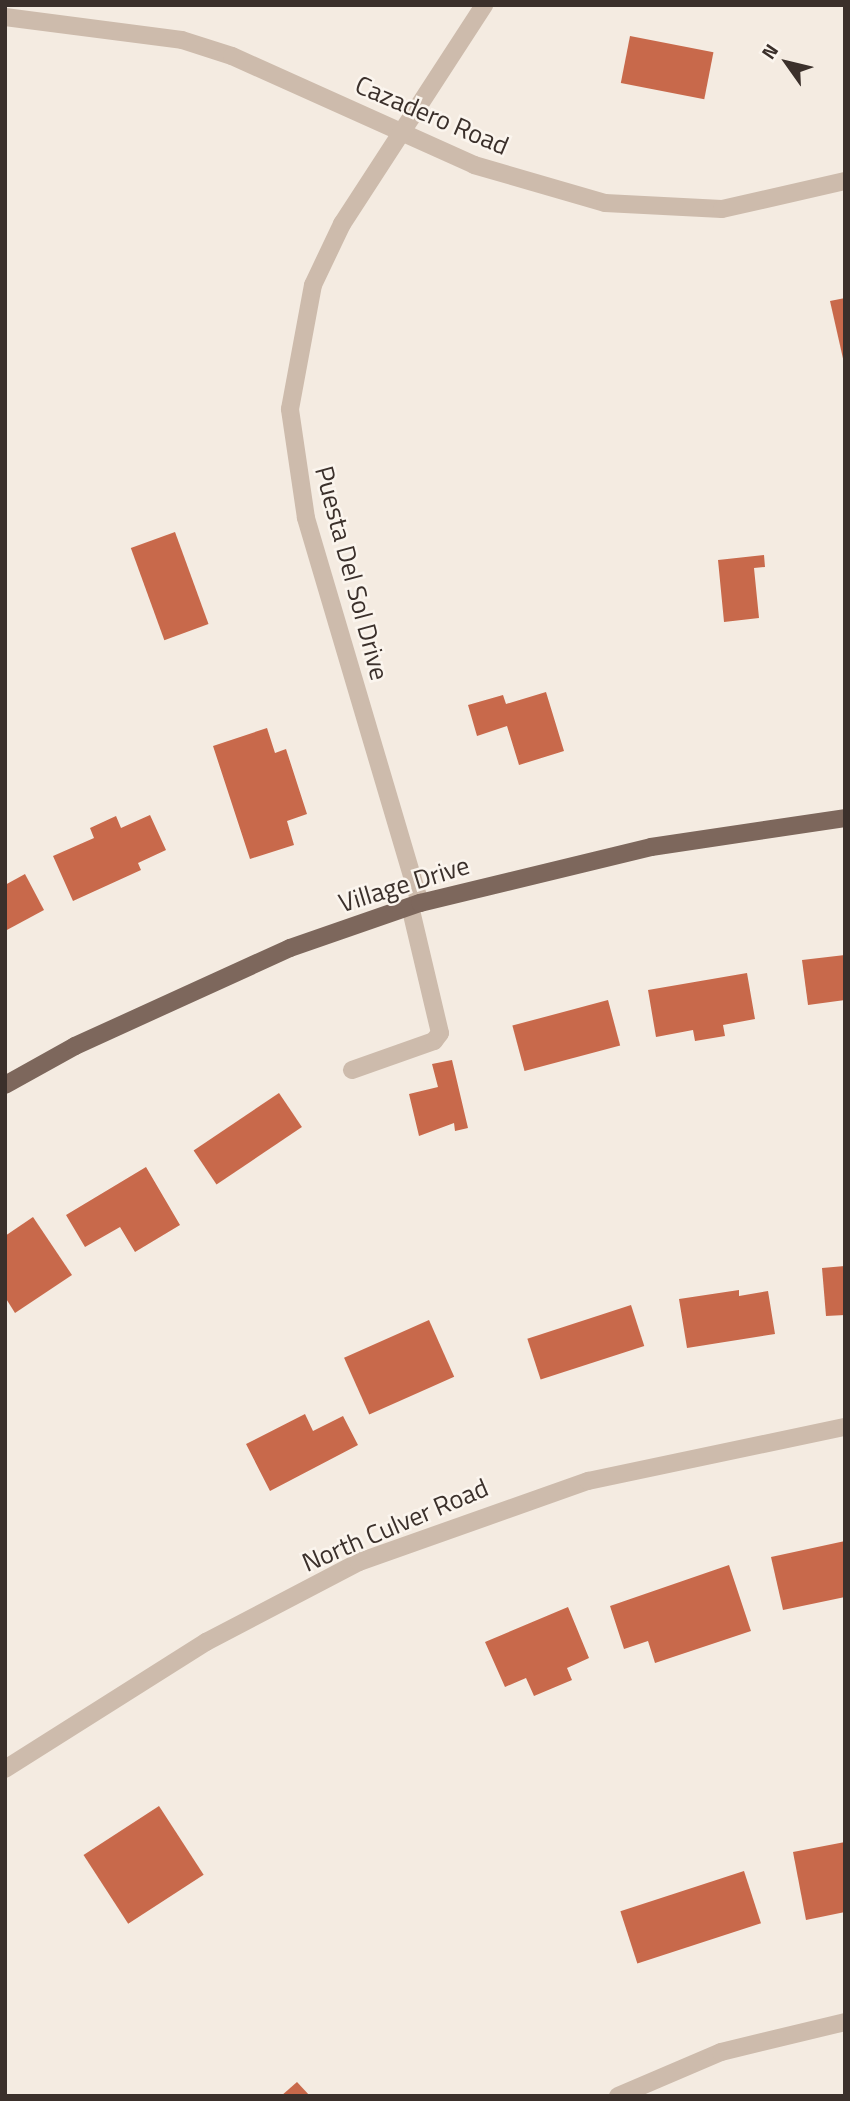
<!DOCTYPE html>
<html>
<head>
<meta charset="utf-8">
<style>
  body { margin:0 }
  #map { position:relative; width:850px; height:2101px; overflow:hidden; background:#f4ebe1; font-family:"Titillium Web",sans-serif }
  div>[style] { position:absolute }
  .building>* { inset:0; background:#c8694b; transform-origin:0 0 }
  .minor>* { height:18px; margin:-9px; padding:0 9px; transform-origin:9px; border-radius:9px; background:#cdbbac }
  .major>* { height:18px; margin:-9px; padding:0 9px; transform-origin:9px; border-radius:9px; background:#7d675c }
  span { translate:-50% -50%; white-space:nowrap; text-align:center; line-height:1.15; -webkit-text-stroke:5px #fbf5ee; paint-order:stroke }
  .street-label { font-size:26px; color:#3b302b }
  .frame { position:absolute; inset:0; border:7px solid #3b302b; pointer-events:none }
  .north { position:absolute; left:752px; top:28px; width:70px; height:70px; -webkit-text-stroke:5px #fbf5ee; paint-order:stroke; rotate:304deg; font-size:19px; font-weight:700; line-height:28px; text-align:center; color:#3b302b }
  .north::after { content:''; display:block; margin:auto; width:24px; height:32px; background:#3b302b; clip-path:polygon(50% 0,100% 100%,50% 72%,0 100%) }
</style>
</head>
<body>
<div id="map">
  <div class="building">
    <div style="left:630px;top:36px;width:85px;height:48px;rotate:11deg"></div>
    <div style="clip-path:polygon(845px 298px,845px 363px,844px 363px,830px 301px)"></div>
    <div style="left:175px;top:532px;width:98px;height:47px;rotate:70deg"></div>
    <div style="clip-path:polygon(764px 555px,765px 567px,754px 568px,759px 618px,724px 622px,718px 560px)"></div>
    <div style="clip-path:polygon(546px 692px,564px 751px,519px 765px,507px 726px,477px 736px,468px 705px,503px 695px,506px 704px)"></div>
    <div style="clip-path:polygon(267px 728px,275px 753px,286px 749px,307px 814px,287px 821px,294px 845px,250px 859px,213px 746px)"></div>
    <div style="clip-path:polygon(150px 815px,166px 850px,138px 863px,141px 870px,73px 901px,53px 856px,94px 838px,90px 828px,116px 816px,121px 828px)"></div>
    <div style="clip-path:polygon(25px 874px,44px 910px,5px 931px,5px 885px)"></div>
    <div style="clip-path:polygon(845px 955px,845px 1000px,808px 1005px,802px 960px)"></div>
    <div style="clip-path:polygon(747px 973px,755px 1019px,723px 1025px,725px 1036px,695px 1041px,693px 1030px,656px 1037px,648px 990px)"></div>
    <div style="left:608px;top:1000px;width:47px;height:99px;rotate:75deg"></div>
    <div style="clip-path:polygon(452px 1060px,468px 1128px,455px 1131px,454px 1123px,419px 1136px,409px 1094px,438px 1087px,432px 1064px)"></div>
    <div style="left:279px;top:1093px;width:41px;height:103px;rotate:56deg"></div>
    <div style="clip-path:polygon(146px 1167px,180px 1225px,135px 1252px,120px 1227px,85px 1247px,66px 1215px)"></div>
    <div style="clip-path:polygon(33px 1217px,72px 1275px,15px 1313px,5px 1297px,5px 1236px)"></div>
    <div style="clip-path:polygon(845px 1266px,845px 1315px,826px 1316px,822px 1268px)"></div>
    <div style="clip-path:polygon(739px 1290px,739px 1296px,768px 1291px,775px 1334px,687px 1348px,679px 1299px)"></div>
    <div style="left:631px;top:1305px;width:43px;height:109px;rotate:72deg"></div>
    <div style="left:429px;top:1320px;width:62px;height:93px;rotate:66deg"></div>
    <div style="clip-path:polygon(305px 1414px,313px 1431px,343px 1416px,358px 1445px,270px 1491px,246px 1444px)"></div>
    <div style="clip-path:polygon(845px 1541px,845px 1597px,783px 1610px,771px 1557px)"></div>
    <div style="clip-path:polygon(729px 1565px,751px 1631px,655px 1663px,648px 1641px,624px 1649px,610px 1606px)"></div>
    <div style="clip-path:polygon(568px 1607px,589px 1658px,567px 1668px,572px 1680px,534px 1696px,526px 1678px,505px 1687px,485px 1642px)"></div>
    <div style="left:159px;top:1806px;width:82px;height:90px;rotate:57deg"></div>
    <div style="clip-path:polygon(845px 1842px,845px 1912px,806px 1920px,793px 1852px)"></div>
    <div style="left:744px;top:1871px;width:55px;height:130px;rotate:72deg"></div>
    <div style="clip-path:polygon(297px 2082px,310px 2096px,281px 2096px)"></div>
  </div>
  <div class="minor">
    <div style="left:5px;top:17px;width:178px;rotate:7.4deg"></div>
    <div style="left:182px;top:40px;width:52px;rotate:17.7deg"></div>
    <div style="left:232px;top:56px;width:265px;rotate:24.2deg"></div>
    <div style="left:474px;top:165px;width:136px;rotate:16.2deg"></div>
    <div style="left:605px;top:203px;width:117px;rotate:2.9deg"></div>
    <div style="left:722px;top:209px;width:126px;rotate:-12.8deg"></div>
    <div style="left:420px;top:903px;width:402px;rotate:-106.5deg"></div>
    <div style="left:306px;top:518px;width:110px;rotate:-98.4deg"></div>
    <div style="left:290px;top:409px;width:126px;rotate:-79.5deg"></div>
    <div style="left:313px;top:285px;width:68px;rotate:-64.6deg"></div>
    <div style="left:342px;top:224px;width:261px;rotate:-57deg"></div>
    <div style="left:352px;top:1070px;width:87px;rotate:-19.5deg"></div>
    <div style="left:434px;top:1041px;width:10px;rotate:-53deg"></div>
    <div style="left:440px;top:1033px;width:130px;rotate:-103.3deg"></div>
    <div style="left:5px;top:1769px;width:238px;rotate:-32.3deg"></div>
    <div style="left:206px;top:1642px;width:173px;rotate:-27.6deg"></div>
    <div style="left:359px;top:1562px;width:243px;rotate:-19.5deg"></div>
    <div style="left:588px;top:1481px;width:263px;rotate:-11.9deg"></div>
    <div style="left:618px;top:2096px;width:112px;rotate:-23.1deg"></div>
    <div style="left:721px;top:2052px;width:128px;rotate:-13.6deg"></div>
  </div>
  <div class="major">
    <div style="left:5px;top:1085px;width:80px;rotate:-29.1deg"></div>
    <div style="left:75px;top:1046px;width:236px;rotate:-24.5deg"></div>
    <div style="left:290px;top:948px;width:138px;rotate:-19.1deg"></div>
    <div style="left:420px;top:903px;width:238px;rotate:-13.6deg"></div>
    <div style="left:651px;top:847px;width:196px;rotate:-8.5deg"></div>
  </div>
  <div class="street-label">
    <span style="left:432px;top:115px;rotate:23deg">Cazadero Road</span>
    <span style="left:352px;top:573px;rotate:75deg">Puesta Del Sol Drive</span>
    <span style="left:404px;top:884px;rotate:-17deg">Village Drive</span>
    <span style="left:395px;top:1525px;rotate:-23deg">North Culver Road</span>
  </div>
  <div class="frame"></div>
  <div class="north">N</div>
</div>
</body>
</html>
